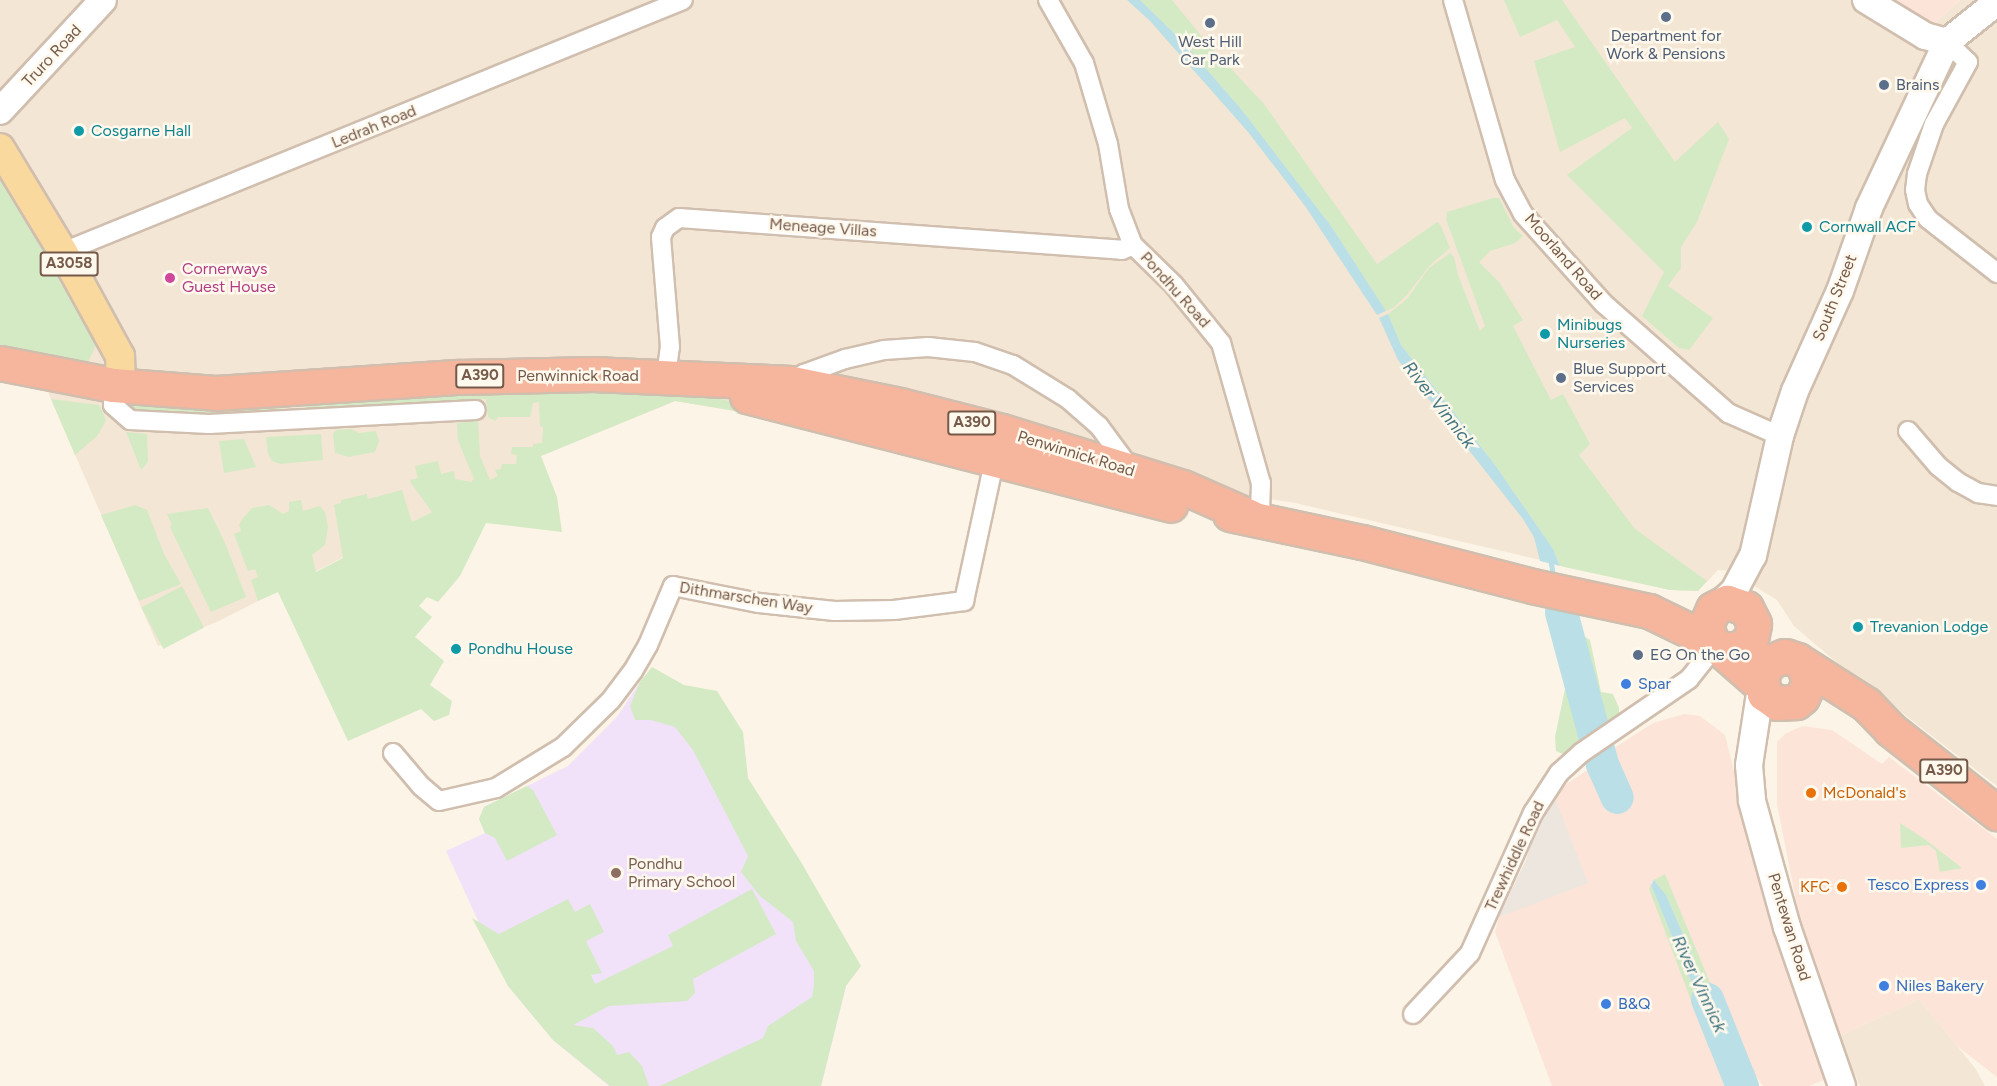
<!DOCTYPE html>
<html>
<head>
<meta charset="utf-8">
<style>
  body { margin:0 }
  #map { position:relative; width:1997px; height:1086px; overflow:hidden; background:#fcf4e6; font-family:Figtree,sans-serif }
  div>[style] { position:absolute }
  .residential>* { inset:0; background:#f4e6d4 }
  .commercial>* { inset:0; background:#fce4d9 }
  .industrial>* { inset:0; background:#ece6df }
  .education>* { inset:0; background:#f1e2f9 }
  .green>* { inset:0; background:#d3eac4; transform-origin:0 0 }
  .water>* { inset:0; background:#badfe6 }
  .stream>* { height:5px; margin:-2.5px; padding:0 2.5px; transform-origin:2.5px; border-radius:2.5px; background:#badfe6 }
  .river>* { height:33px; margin:-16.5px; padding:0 16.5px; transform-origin:16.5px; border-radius:16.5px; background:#badfe6 }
  .roads { filter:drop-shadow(2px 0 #d0beae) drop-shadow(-2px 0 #d0beae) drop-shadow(0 2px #d0beae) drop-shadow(0 -2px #d0beae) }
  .street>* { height:18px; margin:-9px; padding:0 9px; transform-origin:9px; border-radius:9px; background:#fff }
  .secondary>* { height:26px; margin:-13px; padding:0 13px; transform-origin:13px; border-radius:13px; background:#fff }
  .primary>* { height:28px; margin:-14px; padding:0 14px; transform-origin:14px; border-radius:14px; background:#fad99f }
  .highway>* { height:33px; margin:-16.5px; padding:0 16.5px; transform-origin:16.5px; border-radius:16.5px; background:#f6b59d }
  .dots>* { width:16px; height:16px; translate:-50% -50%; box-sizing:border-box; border:3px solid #fff8ec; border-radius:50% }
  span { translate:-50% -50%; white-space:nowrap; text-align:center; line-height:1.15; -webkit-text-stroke:5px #fff8ec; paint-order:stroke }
  .shield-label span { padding:2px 4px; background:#fff8ec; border:2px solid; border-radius:4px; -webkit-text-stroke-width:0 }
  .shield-label { font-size:15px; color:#755a4a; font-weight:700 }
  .service-label { font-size:16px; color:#4e5e75 }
  .left { translate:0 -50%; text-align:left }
  .street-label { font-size:16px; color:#755a4a }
  .culture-label { font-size:16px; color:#0d838f }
  .hotel-label { font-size:16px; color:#b23c85 }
  .shop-label { font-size:16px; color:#366cbe }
  .right { translate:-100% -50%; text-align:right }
  .food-label { font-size:16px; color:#c56008 }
  .education-label { font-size:16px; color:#785e54 }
  .water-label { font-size:18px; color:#417682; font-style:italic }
</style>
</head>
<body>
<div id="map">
  <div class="residential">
    <div style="clip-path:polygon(0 0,1888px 0,1933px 25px,1960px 0,1997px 0,1997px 786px,1835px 661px,1794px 626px,1777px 600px,1730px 571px,1718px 570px,1698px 591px,1670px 590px,1295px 503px,675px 401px,541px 456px,219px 621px,158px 646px,48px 392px,0 381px)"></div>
    <div style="clip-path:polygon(1919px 999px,1975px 1068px,1985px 1086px,1860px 1086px,1838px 1037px)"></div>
  </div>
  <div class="commercial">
    <div style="clip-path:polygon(1888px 0,1960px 0,1933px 25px)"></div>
    <div style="clip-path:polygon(1684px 714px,1700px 716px,1725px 735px,1744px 811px,1831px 1077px,1809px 1086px,1763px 1086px,1756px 1076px,1729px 1086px,1552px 1086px,1495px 932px,1499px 917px,1526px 860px,1540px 815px,1553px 793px,1595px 765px,1594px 761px,1653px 723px)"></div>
    <div style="clip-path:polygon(1802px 726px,1832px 730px,1882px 764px,1889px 757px,1997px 839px,1997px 1077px,1957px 1046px,1919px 999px,1838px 1037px,1800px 921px,1777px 804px,1777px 742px,1785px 734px)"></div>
  </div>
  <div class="industrial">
    <div style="clip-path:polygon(1553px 793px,1588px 883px,1499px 917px,1526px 860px,1540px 815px)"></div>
  </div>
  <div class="education">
    <div style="clip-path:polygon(640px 682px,701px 743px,846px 986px,821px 1086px,609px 1086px,553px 1040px,508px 986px,446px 851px,485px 833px,479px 819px,484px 807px,568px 766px,617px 717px)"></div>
  </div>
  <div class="green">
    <div style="clip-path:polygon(1140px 0,1172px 0,1207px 43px,1264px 104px,1377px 264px,1437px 222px,1440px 224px,1450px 248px,1431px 264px,1406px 296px,1393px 308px,1386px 311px,1331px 226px,1241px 109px,1182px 41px)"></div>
    <div style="clip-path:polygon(1504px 0,1562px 0,1675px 162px,1718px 122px,1729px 139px,1697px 222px,1681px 247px,1681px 268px,1668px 286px,1713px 318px,1689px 350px,1679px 348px,1642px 316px,1664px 272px,1567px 175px,1632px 128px,1625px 118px,1560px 152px,1534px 61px,1575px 47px,1557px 20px,1520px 37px)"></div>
    <div style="clip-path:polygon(0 177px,47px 245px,97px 343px,88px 362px,73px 365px,0 349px)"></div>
    <div style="clip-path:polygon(1493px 198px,1499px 198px,1514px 228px,1523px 236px,1515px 243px,1490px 251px,1479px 262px,1499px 282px,1523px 320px,1513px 326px,1551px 400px,1563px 394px,1590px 444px,1579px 455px,1635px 529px,1707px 581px,1698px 591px,1670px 590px,1560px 566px,1553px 549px,1495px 465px,1401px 345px,1388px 314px,1407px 299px,1429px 268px,1450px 253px,1454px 257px,1458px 275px,1480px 331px,1485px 326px,1446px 219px,1447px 212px)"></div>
    <div style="clip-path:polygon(561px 389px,672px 393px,720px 399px,875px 434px,675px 401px,541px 456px,557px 497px,562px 532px,486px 523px,460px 576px,438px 602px,427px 597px,419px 606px,432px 617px,415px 637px,444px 661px,430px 685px,452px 701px,449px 715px,434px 721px,421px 709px,348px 741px,278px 592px,258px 601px,251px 580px,258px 577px,255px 569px,248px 571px,234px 534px,241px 531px,239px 525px,243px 518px,252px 508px,269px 505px,283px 514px,289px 511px,289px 502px,301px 500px,303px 511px,320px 506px,325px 512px,328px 527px,325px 545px,312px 555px,316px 572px,343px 558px,334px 505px,341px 503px,341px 500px,367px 494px,368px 499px,402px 490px,412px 522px,432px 512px,411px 483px,410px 480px,418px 478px,415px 466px,438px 461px,441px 474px,454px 471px,455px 479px,471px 482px,474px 479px,458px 440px,457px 423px,478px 421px,480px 456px,490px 480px,498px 476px,495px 470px,501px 469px,502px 464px,516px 464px,517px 455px,511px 454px,512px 447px,533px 447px,533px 444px,542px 443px,543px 427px,540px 426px,539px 402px,533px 403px,530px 417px,498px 417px,495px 421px,488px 417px,486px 399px,308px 411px,306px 405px,449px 396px,450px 392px)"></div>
    <div style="clip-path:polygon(51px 399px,99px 405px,104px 415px,106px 421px,97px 436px,75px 455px)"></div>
    <div style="clip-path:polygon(126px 404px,202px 410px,284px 406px,275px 413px,200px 417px,134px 414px,125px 408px)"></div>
    <div style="clip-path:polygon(351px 429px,359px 433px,376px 431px,379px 441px,375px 452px,349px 457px,335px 453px,333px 434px,336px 430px)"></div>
    <div style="clip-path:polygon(126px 432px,147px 434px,148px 462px,141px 470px)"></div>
    <div style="clip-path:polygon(321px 434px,323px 460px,280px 464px,272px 461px,268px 454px,266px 437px)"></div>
    <div style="clip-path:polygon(244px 439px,256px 467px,224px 473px,219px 441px)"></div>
    <div style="clip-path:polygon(135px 505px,147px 510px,164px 554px,181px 584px,139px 601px,101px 515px)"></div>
    <div style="clip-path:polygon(208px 508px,225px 543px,246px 597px,211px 612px,170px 527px,172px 525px,167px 514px)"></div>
    <div style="left:182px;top:586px;width:47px;height:46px;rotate:62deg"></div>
    <div style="clip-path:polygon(1580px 634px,1590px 640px,1601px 692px,1613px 694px,1619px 708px,1619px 715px,1598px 735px,1571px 637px)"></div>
    <div style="clip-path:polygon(1566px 638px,1588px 741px,1565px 755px,1556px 751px,1555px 737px,1565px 689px,1558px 641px)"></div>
    <div style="clip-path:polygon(652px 667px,684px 685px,717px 691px,743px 732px,748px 778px,801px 862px,861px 966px,846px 986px,821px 1086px,660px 1086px,763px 1038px,768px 1026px,812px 997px,814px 985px,814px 971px,796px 941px,793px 922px,760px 896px,741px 872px,748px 856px,693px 750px,675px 727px,651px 720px,635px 720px,630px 706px,640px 682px)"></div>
    <div style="clip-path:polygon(1612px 749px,1630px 791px,1621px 795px,1605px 754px)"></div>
    <div style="clip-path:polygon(527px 786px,533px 790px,557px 835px,507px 861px,495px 838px,485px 833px,479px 819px,484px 807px)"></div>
    <div style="clip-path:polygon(1900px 823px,1926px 840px,1962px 868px,1940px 872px,1936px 851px,1929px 845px,1901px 848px)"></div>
    <div style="clip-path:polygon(1665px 874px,1732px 1036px,1728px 1038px,1666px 895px,1654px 880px)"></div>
    <div style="clip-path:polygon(1651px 885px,1685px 968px,1720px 1042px,1709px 1048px,1649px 889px)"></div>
    <div style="clip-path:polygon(752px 889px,776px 934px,693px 979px,695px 993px,687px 1001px,609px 1006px,573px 1025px,593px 1028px,613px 1046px,617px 1055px,629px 1052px,642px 1066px,649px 1086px,610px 1086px,553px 1040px,508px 986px,472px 918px,499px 934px,568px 899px,575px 912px,590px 904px,604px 932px,586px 941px,602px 973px,591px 975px,595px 984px,673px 946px,668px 935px)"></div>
  </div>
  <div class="water">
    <div style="clip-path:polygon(1127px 0,1140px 0,1182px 41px,1241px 109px,1331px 226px,1386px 311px,1377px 315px,1305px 206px,1248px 132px,1150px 21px)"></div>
    <div style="clip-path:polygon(1388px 314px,1401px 345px,1495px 465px,1553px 549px,1560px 566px,1540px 561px,1534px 537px,1523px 519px,1398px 360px,1379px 318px)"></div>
    <div style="clip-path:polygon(1571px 637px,1598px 735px,1588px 741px,1566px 638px)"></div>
    <div style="clip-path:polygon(1605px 754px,1621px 795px,1610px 799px,1595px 765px,1594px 761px)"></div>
    <div style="clip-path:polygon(1654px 880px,1666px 895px,1728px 1038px,1720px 1042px,1685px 968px,1651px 885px)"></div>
  </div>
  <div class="stream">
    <div style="left:1550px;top:559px;width:20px;rotate:79deg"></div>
  </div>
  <div class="river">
    <div style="left:1561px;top:612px;width:157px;rotate:74.9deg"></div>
    <div style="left:1602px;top:764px;width:36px;rotate:66deg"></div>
    <div style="left:1707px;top:999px;width:94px;rotate:68.1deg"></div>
  </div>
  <div class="roads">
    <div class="street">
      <div style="left:1048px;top:0;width:73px;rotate:60.3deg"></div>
      <div style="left:1084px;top:63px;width:84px;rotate:73.5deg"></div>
      <div style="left:1108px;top:144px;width:66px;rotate:80.4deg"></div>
      <div style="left:1119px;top:209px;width:39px;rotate:69deg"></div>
      <div style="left:1133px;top:245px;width:57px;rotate:44.3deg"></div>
      <div style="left:1174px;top:285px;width:75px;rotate:51deg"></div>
      <div style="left:1221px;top:343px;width:146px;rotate:74.1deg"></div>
      <div style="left:1261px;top:483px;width:36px;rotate:92deg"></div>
      <div style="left:1453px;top:0;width:187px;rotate:73.9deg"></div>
      <div style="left:1505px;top:180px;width:38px;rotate:62deg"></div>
      <div style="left:1523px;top:214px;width:120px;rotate:48deg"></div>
      <div style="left:1603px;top:303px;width:167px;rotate:41.3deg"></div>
      <div style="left:1728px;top:413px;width:57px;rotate:23.9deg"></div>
      <div style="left:1947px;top:42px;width:29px;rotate:44deg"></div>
      <div style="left:1968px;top:62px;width:71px;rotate:118.7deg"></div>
      <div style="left:1934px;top:124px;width:53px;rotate:108.8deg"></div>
      <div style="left:1917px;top:174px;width:16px;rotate:97deg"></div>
      <div style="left:1915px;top:190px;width:14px;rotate:78deg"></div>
      <div style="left:1918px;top:204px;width:18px;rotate:56deg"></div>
      <div style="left:1928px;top:219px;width:88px;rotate:38deg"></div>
      <div style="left:63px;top:252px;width:669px;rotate:-22.12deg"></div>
      <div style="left:666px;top:378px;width:31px;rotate:-83deg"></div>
      <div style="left:670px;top:347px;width:110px;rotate:-94.7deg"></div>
      <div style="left:661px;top:237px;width:10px;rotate:-66deg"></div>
      <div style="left:665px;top:228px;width:17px;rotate:-36deg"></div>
      <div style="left:679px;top:218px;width:444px;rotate:4.1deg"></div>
      <div style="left:1122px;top:250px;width:12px;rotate:-24deg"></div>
      <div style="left:794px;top:382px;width:13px;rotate:-39deg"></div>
      <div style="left:804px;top:374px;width:44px;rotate:-20.1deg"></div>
      <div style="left:845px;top:359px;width:40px;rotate:-13deg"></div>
      <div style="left:884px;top:350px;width:44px;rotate:-3.9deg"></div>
      <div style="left:928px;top:347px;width:47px;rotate:6.1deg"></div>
      <div style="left:975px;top:352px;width:40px;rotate:18.9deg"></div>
      <div style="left:1013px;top:365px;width:65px;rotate:31.7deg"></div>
      <div style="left:1068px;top:399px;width:41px;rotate:41.1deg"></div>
      <div style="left:1099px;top:426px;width:52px;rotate:53.6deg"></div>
      <div style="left:113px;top:385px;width:20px;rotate:90deg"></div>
      <div style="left:113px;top:405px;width:23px;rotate:41deg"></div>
      <div style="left:130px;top:420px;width:79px;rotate:2.9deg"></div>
      <div style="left:209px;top:424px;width:267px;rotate:-3deg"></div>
      <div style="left:1908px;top:431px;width:46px;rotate:49.4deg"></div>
      <div style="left:1938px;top:466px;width:26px;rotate:39deg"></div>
      <div style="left:1958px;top:482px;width:23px;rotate:29deg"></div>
      <div style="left:1978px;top:493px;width:19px;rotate:9deg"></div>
      <div style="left:393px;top:753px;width:43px;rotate:49.7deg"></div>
      <div style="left:421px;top:786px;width:23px;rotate:40deg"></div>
      <div style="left:439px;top:801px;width:58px;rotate:-12.8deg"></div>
      <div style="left:496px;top:788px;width:79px;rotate:-31.5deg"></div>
      <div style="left:563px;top:747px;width:67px;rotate:-44.4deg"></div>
      <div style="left:611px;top:700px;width:36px;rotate:-53deg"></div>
      <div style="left:633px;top:671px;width:30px;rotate:-60deg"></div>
      <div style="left:648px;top:645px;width:64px;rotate:-67deg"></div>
      <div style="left:673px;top:586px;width:88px;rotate:11.2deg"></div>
      <div style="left:759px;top:603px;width:76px;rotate:6deg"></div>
      <div style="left:835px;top:611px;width:59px;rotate:-1deg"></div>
      <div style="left:894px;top:610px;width:71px;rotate:-7.3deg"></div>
      <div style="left:964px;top:601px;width:146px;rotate:-77.8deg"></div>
      <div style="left:1413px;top:1014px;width:83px;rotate:-46.9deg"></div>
      <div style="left:1470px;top:953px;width:154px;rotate:-65.8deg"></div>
      <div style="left:1533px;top:813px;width:48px;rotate:-57deg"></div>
      <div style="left:1559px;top:773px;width:30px;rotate:-42deg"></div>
      <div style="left:1581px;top:753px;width:131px;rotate:-34.4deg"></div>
      <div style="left:1689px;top:679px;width:43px;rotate:-51.5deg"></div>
    </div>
    <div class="secondary">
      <div style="left:1866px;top:0;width:69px;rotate:31.4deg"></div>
      <div style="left:1925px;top:36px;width:23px;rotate:15deg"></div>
      <div style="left:0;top:111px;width:151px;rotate:-47.1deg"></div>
      <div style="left:1720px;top:604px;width:19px;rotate:-43deg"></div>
      <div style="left:1734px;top:591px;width:40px;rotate:-62deg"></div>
      <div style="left:1753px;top:556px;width:123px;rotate:-77.3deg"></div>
      <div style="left:1780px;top:436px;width:47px;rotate:-71.6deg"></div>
      <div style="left:1795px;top:391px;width:110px;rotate:-65.8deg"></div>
      <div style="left:1840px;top:291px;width:88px;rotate:-70.7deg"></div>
      <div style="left:1869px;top:208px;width:183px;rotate:-64.8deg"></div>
      <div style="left:1947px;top:42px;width:64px;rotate:-38.7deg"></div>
      <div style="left:1761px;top:687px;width:79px;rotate:98.7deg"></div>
      <div style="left:1749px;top:765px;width:36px;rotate:85deg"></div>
      <div style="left:1752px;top:801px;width:131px;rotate:74.5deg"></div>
      <div style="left:1787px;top:927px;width:168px;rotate:70.9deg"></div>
    </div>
    <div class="primary">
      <div style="left:0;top:148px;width:122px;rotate:58.8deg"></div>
      <div style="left:63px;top:252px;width:119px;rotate:61.3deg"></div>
      <div style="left:120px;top:356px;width:30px;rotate:88deg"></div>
    </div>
    <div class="highway">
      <div style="left:0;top:363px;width:115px;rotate:11deg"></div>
      <div style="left:113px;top:385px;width:103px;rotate:4.4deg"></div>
      <div style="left:216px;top:393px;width:244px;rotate:-3.8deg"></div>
      <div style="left:459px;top:377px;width:134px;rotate:-1.3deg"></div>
      <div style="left:593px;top:374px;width:199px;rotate:2.6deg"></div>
      <div style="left:792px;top:383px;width:110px;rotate:11.5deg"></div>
      <div style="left:900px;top:405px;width:105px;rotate:14.3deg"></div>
      <div style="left:1002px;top:431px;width:189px;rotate:17.2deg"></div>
      <div style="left:1183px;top:487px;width:74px;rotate:23.8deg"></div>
      <div style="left:747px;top:396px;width:437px;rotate:14.4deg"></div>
      <div style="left:1230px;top:514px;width:135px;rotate:12deg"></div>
      <div style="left:1362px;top:542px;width:176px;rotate:14.5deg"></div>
      <div style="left:1532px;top:586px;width:120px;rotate:12.1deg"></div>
      <div style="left:1649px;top:611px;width:69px;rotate:25.8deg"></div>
      <div style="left:1711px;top:641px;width:65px;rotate:41.3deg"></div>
      <div style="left:1711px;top:641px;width:17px;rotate:-107deg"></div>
      <div style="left:1706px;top:625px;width:17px;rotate:-66deg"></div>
      <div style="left:1713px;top:609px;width:16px;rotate:-27deg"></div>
      <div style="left:1727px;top:602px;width:20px;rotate:18deg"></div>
      <div style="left:1746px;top:608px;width:18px;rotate:63deg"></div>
      <div style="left:1754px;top:624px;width:15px;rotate:101deg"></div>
      <div style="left:1751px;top:639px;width:16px;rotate:140deg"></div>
      <div style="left:1739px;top:649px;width:16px;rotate:180deg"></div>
      <div style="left:1804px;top:666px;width:17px;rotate:73deg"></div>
      <div style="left:1809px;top:682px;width:17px;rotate:115deg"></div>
      <div style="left:1802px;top:697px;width:8px;rotate:140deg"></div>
      <div style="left:1796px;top:702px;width:19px;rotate:177deg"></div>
      <div style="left:1777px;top:703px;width:16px;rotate:-145deg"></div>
      <div style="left:1764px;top:694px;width:18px;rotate:-99deg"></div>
      <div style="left:1761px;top:676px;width:16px;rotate:-60deg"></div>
      <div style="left:1769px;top:662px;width:17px;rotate:-21deg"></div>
      <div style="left:1785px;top:656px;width:13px;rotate:18deg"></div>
      <div style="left:1797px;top:660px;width:82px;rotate:32.5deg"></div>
      <div style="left:1866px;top:704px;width:36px;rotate:46deg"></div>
      <div style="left:1891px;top:730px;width:135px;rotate:38.1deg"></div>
    </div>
  </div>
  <div class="dots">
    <div style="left:1666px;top:17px;background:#5c6f8a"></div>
    <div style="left:1210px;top:23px;background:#5c6f8a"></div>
    <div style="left:1884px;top:85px;background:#5c6f8a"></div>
    <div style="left:79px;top:131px;background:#0f9aa8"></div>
    <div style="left:1807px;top:227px;background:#0f9aa8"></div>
    <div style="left:170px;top:278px;background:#d1479c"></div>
    <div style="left:1545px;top:334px;background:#0f9aa8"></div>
    <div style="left:1561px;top:378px;background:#5c6f8a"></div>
    <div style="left:1858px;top:627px;background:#0f9aa8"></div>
    <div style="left:456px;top:649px;background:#0f9aa8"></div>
    <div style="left:1638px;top:655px;background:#5c6f8a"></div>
    <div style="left:1626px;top:684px;background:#3f7fe0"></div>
    <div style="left:1811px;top:793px;background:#e8710a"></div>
    <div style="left:616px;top:873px;background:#8d6e63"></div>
    <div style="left:1981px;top:885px;background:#3f7fe0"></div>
    <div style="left:1842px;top:887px;background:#e8710a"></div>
    <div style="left:1884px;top:986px;background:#3f7fe0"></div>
    <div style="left:1606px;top:1004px;background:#3f7fe0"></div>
  </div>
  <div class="shield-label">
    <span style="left:69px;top:264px">A3058</span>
    <span style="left:480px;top:376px">A390</span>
    <span style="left:972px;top:423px">A390</span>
    <span style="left:1944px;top:771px">A390</span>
  </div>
  <div class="service-label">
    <span style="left:1666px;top:45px">Department for<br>Work &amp; Pensions</span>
    <span style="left:1210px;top:51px">West Hill<br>Car Park</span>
    <span class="left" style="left:1896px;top:85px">Brains</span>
    <span class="left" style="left:1573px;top:378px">Blue Support<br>Services</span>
    <span class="left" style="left:1650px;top:655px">EG On the Go</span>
  </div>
  <div class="street-label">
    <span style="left:52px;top:56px;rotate:-47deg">Truro Road</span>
    <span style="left:374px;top:127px;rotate:-22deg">Ledrah Road</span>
    <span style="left:823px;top:228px;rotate:4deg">Meneage Villas</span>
    <span style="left:1563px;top:257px;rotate:49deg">Moorland Road</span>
    <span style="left:1175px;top:290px;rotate:48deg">Pondhu Road</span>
    <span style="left:1835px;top:298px;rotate:-68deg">South Street</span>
    <span style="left:578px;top:376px">Penwinnick Road</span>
    <span style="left:1076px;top:454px;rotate:17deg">Penwinnick Road</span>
    <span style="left:746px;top:598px;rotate:9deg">Dithmarschen Way</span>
    <span style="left:1515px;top:856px;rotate:-65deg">Trewhiddle Road</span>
    <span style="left:1789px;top:927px;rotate:73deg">Pentewan Road</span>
  </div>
  <div class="culture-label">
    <span class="left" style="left:91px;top:131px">Cosgarne Hall</span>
    <span class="left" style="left:1819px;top:227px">Cornwall ACF</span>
    <span class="left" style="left:1557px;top:334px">Minibugs<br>Nurseries</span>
    <span class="left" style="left:1870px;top:627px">Trevanion Lodge</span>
    <span class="left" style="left:468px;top:649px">Pondhu House</span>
  </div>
  <div class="hotel-label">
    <span class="left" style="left:182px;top:278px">Cornerways<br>Guest House</span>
  </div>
  <div class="shop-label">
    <span class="left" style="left:1638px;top:684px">Spar</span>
    <span class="right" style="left:1969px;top:885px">Tesco Express</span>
    <span class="left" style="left:1896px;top:986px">Niles Bakery</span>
    <span class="left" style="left:1618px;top:1004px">B&amp;Q</span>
  </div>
  <div class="food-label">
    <span class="left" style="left:1823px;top:793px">McDonald's</span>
    <span class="right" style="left:1830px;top:887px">KFC</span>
  </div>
  <div class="education-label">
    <span class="left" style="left:628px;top:873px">Pondhu<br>Primary School</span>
  </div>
  <div class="water-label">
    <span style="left:1439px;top:405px;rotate:52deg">River Vinnick</span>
    <span style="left:1699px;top:984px;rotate:65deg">River Vinnick</span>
  </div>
</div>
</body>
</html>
